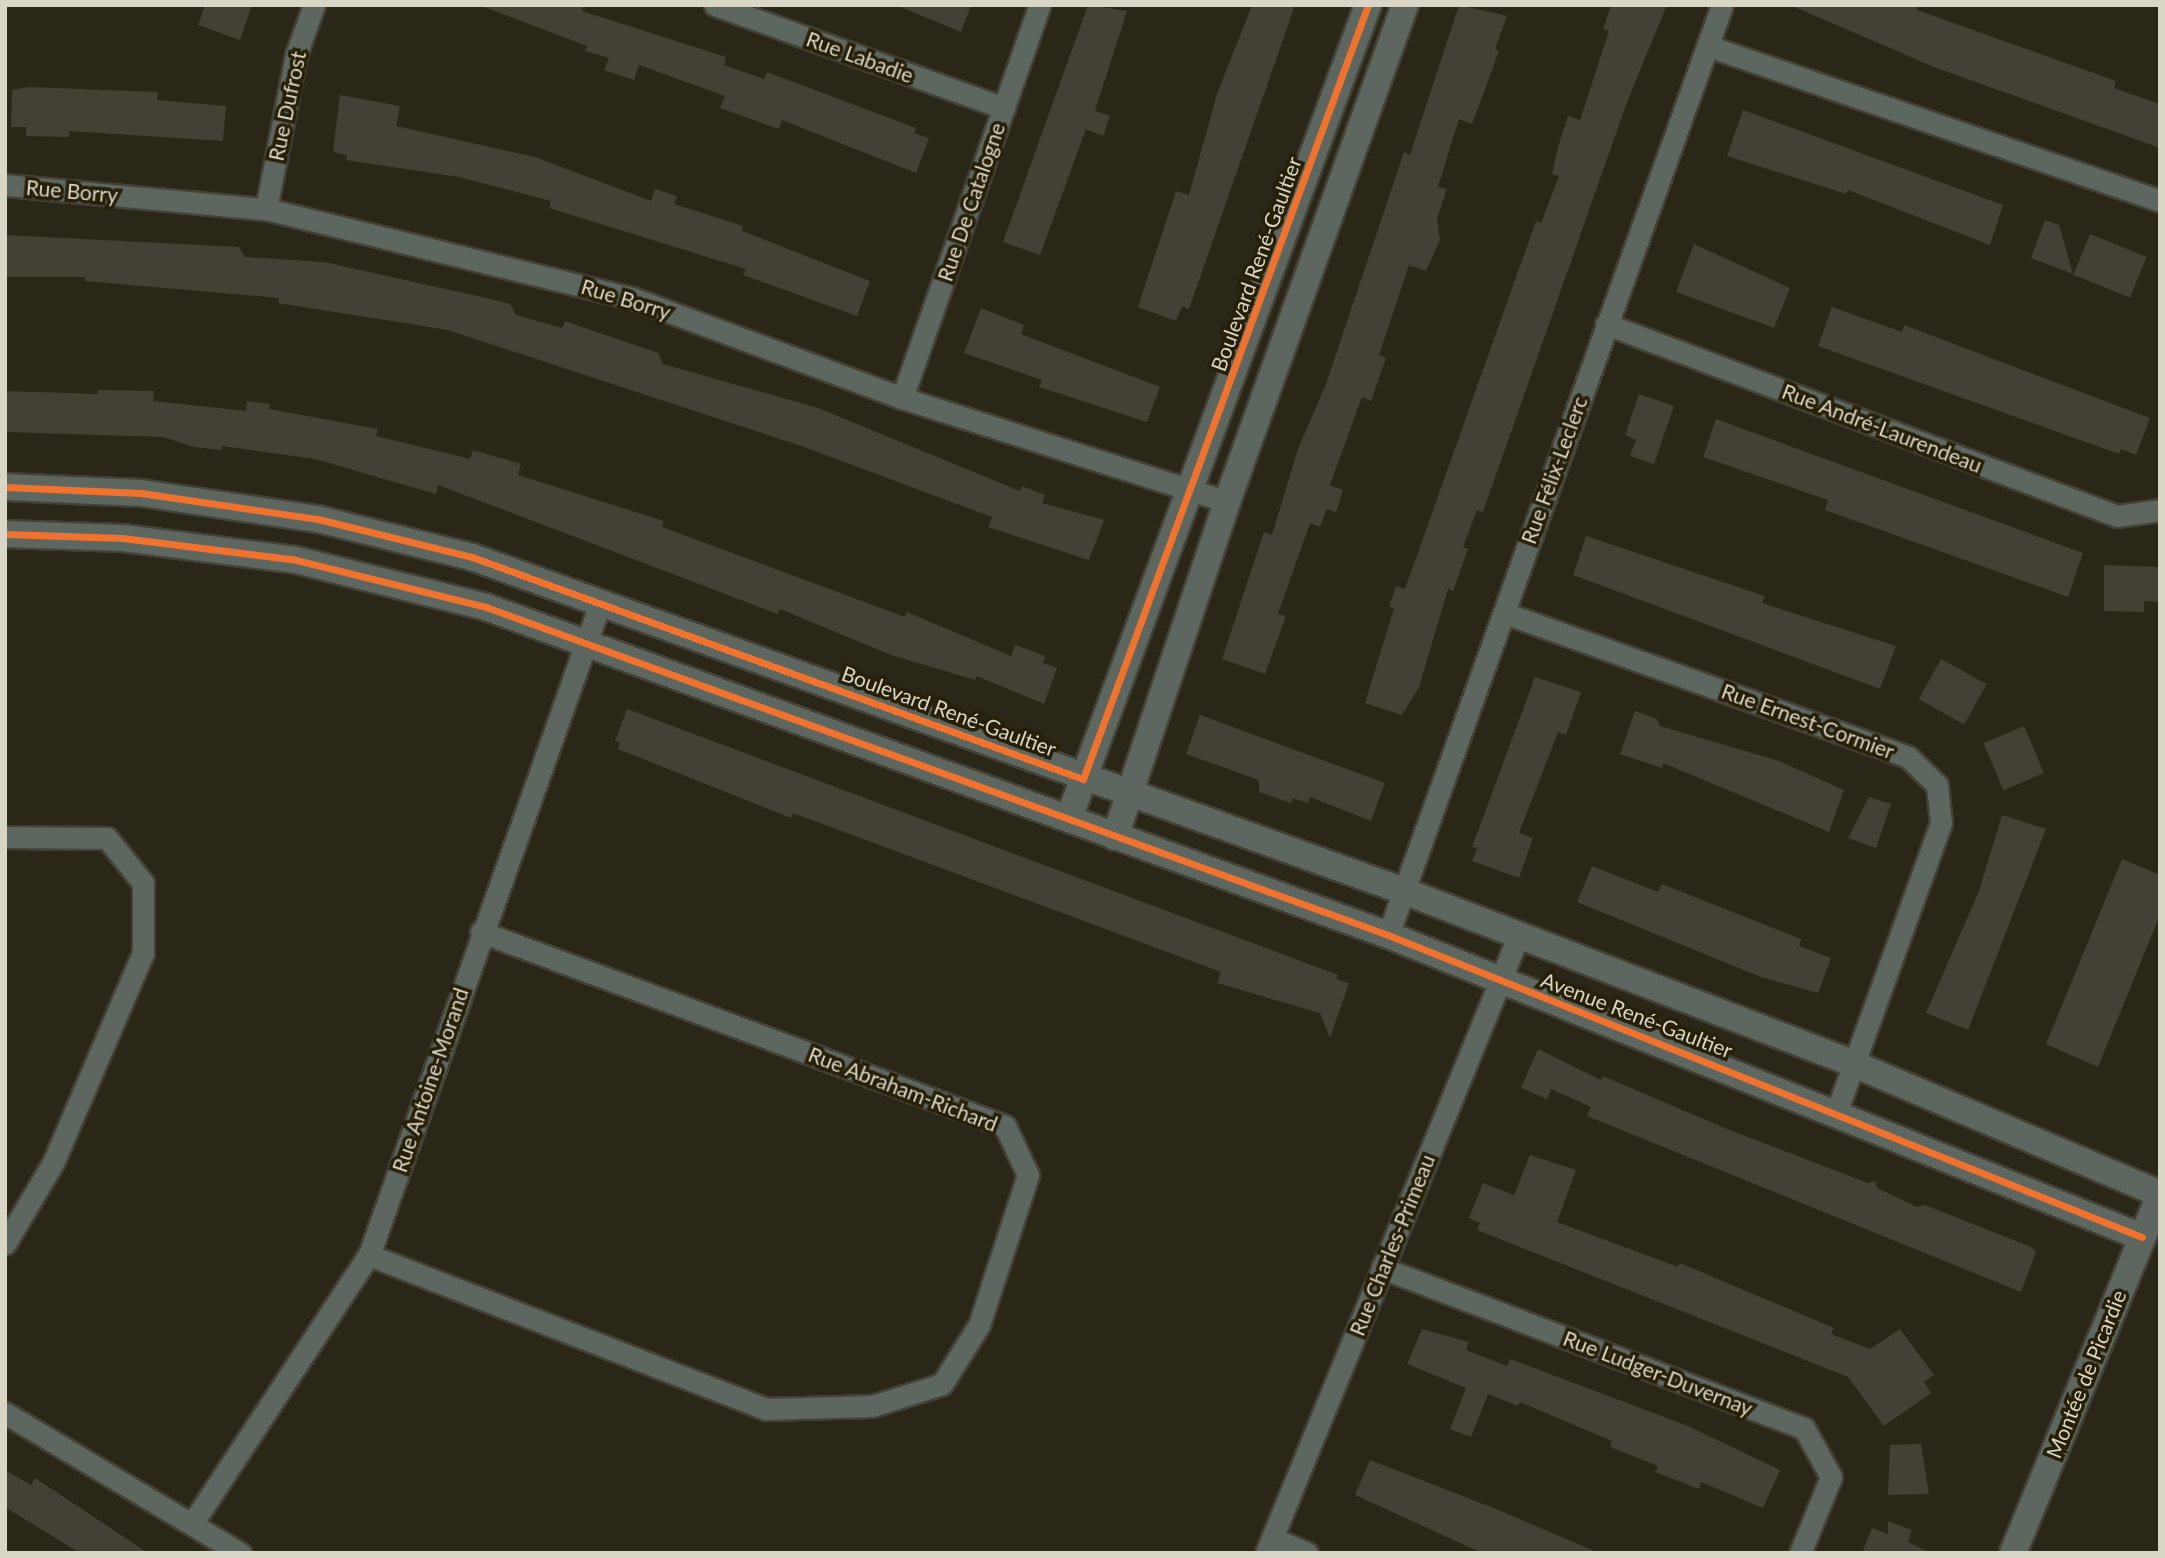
<!DOCTYPE html>
<html>
<head>
<meta charset="utf-8">
<style>
  body { margin:0 }
  #map { position:relative; width:2165px; height:1558px; overflow:hidden; background:#2a2618; font-family:Lato,sans-serif }
  div>[style] { position:absolute }
  .building>* { inset:0; background:#454035; transform-origin:0 0 }
  .roads { filter:drop-shadow(2px 0 #444136) drop-shadow(-2px 0 #444136) drop-shadow(0 2px #444136) drop-shadow(0 -2px #444136) }
  .minor>* { height:21px; margin:-10.5px; padding:0 10.5px; transform-origin:10.5px; border-radius:10.5px; background:#5d6760 }
  .tertiary>* { height:26px; margin:-13px; padding:0 13px; transform-origin:13px; border-radius:13px; background:#5d6760 }
  .cycleway>* { height:7px; margin:-3.5px; padding:0 3.5px; transform-origin:3.5px; border-radius:3.5px; background:#ef722f }
  span { translate:-50% -50%; white-space:nowrap; text-align:center; line-height:1.15; -webkit-text-stroke:7px #271f08; paint-order:stroke }
  .street-label { font-size:21px; color:#d9d5c7 }
  .frame { position:absolute; inset:0; border:7px solid #d9d5c7; pointer-events:none }
</style>
</head>
<body>
<div id="map">
  <div class="building">
    <div style="clip-path:polygon(205px 5px,252px 5px,240px 40px,198px 25px)"></div>
    <div style="clip-path:polygon(479px 5px,583px 5px,582px 11px,726px 57px,724px 65px,764px 79px,767px 72px,916px 128px,914px 133px,929px 138px,916px 173px,782px 120px,779px 129px,720px 108px,725px 96px,639px 65px,634px 80px,604px 70px,609px 58px,585px 51px,587px 46px)"></div>
    <div style="clip-path:polygon(896px 5px,971px 5px,961px 32px)"></div>
    <div style="clip-path:polygon(1088px 5px,1127px 11px,1095px 111px,1110px 116px,1103px 136px,1086px 129px,1040px 255px,1003px 242px)"></div>
    <div style="clip-path:polygon(1252px 5px,1295px 5px,1189px 309px,1182px 306px,1176px 321px,1138px 307px,1176px 191px,1189px 195px,1217px 94px)"></div>
    <div style="clip-path:polygon(1459px 5px,1507px 16px,1495px 49px,1499px 51px,1472px 124px,1459px 119px,1438px 187px,1447px 189px,1437px 219px,1440px 240px,1426px 271px,1409px 265px,1379px 355px,1386px 358px,1371px 401px,1362px 397px,1330px 485px,1343px 490px,1336px 512px,1327px 509px,1320px 527px,1310px 523px,1278px 614px,1286px 616px,1265px 674px,1222px 659px,1264px 532px,1272px 535px,1298px 449px,1326px 384px,1404px 152px,1410px 155px)"></div>
    <div style="clip-path:polygon(1611px 5px,1667px 5px,1627px 102px,1483px 512px,1477px 510px,1463px 547px,1468px 549px,1453px 591px,1448px 589px,1419px 687px,1402px 715px,1365px 703px,1394px 608px,1389px 607px,1396px 586px,1405px 589px,1536px 221px,1541px 223px,1559px 176px,1552px 174px,1558px 147px,1568px 116px,1580px 120px,1609px 31px,1603px 29px)"></div>
    <div style="clip-path:polygon(1790px 5px,1919px 5px,1917px 10px,2116px 81px,2114px 88px,2160px 104px,2160px 148px,1934px 67px)"></div>
    <div style="clip-path:polygon(29px 87px,158px 92px,157px 100px,226px 106px,223px 141px,69px 131px,69px 137px,26px 136px,26px 127px,11px 127px,12px 90px)"></div>
    <div style="clip-path:polygon(340px 95px,400px 106px,396px 126px,535px 157px,651px 201px,655px 189px,677px 196px,674px 204px,743px 226px,742px 231px,870px 281px,857px 316px,743px 275px,746px 269px,549px 208px,551px 201px,459px 177px,346px 160px,347px 155px,333px 152px)"></div>
    <div style="clip-path:polygon(1743px 110px,2003px 205px,1990px 245px,1848px 190px,1846px 194px,1727px 156px)"></div>
    <div style="clip-path:polygon(2045px 220px,2059px 225px,2073px 274px,2031px 258px)"></div>
    <div style="left:2090px;top:234px;width:61px;height:44px;rotate:22deg"></div>
    <div style="clip-path:polygon(5px 235px,239px 247px,245px 257px,324px 262px,491px 299px,510px 304px,516px 315px,562px 328px,565px 321px,658px 353px,663px 364px,818px 408px,1020px 491px,1022px 486px,1045px 495px,1042px 503px,1104px 520px,1089px 560px,988px 527px,992px 517px,804px 447px,448px 330px,278px 303px,279px 298px,85px 281px,85px 277px,5px 277px)"></div>
    <div style="clip-path:polygon(1694px 244px,1790px 288px,1774px 328px,1676px 292px)"></div>
    <div style="clip-path:polygon(1832px 307px,1902px 332px,1904px 325px,2150px 418px,2136px 455px,2121px 449px,2119px 454px,1818px 346px)"></div>
    <div style="clip-path:polygon(981px 308px,1024px 325px,1021px 334px,1160px 387px,1147px 422px,1039px 387px,1042px 380px,964px 353px)"></div>
    <div style="clip-path:polygon(98px 390px,154px 391px,153px 401px,246px 411px,247px 401px,270px 404px,269px 409px,378px 429px,376px 436px,470px 459px,473px 450px,521px 464px,518px 475px,664px 521px,662px 527px,905px 617px,907px 612px,1011px 656px,1015px 645px,1045px 656px,1043px 663px,1057px 668px,1044px 704px,977px 676px,975px 680px,891px 655px,780px 609px,778px 614px,438px 485px,436px 494px,315px 459px,222px 446px,221px 450px,194px 447px,163px 437px,5px 432px,5px 391px,98px 394px)"></div>
    <div style="clip-path:polygon(1639px 394px,1674px 406px,1654px 464px,1630px 456px,1636px 440px,1625px 435px)"></div>
    <div style="clip-path:polygon(1716px 419px,2083px 553px,2068px 597px,1825px 510px,1828px 500px,1703px 457px)"></div>
    <div style="clip-path:polygon(1586px 536px,1765px 596px,1762px 603px,1896px 646px,1880px 689px,1573px 575px)"></div>
    <div style="clip-path:polygon(2104px 565px,2160px 567px,2160px 602px,2144px 601px,2144px 612px,2104px 611px)"></div>
    <div style="left:1941px;top:659px;width:52px;height:46px;rotate:29deg"></div>
    <div style="clip-path:polygon(1535px 677px,1581px 692px,1566px 735px,1558px 732px,1519px 833px,1533px 838px,1519px 878px,1472px 861px,1477px 848px,1472px 847px)"></div>
    <div style="clip-path:polygon(627px 709px,1338px 975px,1336px 979px,1349px 983px,1330px 1038px,1320px 1013px,1217px 983px,1221px 972px,793px 813px,791px 818px,618px 749px,620px 743px,615px 741px)"></div>
    <div style="clip-path:polygon(1635px 711px,1657px 719px,1660px 726px,1779px 761px,1844px 790px,1829px 832px,1663px 763px,1662px 768px,1620px 754px)"></div>
    <div style="clip-path:polygon(1200px 715px,1385px 783px,1371px 821px,1310px 797px,1308px 803px,1293px 798px,1291px 803px,1259px 792px,1259px 780px,1186px 754px)"></div>
    <div style="left:2024px;top:726px;width:51px;height:44px;rotate:67deg"></div>
    <div style="clip-path:polygon(1869px 797px,1891px 804px,1876px 848px,1848px 838px)"></div>
    <div style="clip-path:polygon(2002px 815px,2046px 829px,1968px 1030px,1926px 1013px,1979px 891px)"></div>
    <div style="clip-path:polygon(2122px 859px,2160px 875px,2160px 915px,2098px 1067px,2046px 1044px)"></div>
    <div style="clip-path:polygon(1592px 866px,1658px 892px,1662px 884px,1801px 939px,1799px 946px,1831px 958px,1818px 993px,1761px 977px,1577px 902px)"></div>
    <div style="clip-path:polygon(1538px 1049px,1601px 1080px,1603px 1076px,1727px 1129px,1868px 1183px,1875px 1181px,1877px 1188px,1917px 1207px,1925px 1205px,2031px 1247px,2036px 1252px,2021px 1292px,1587px 1116px,1591px 1107px,1551px 1089px,1547px 1099px,1521px 1088px)"></div>
    <div style="clip-path:polygon(1530px 1155px,1576px 1170px,1557px 1222px,1678px 1267px,1680px 1263px,1834px 1328px,1831px 1334px,1870px 1349px,1900px 1329px,1934px 1375px,1924px 1382px,1931px 1393px,1884px 1426px,1848px 1377px,1477px 1230px,1480px 1223px,1469px 1218px,1483px 1183px,1514px 1195px)"></div>
    <div style="clip-path:polygon(1422px 1329px,1469px 1342px,1466px 1350px,1507px 1366px,1510px 1359px,1688px 1426px,1780px 1470px,1763px 1508px,1701px 1482px,1699px 1489px,1655px 1472px,1658px 1466px,1610px 1447px,1612px 1441px,1520px 1402px,1518px 1406px,1488px 1394px,1471px 1437px,1450px 1429px,1466px 1388px,1407px 1364px)"></div>
    <div style="clip-path:polygon(1921px 1444px,1929px 1494px,1888px 1495px,1890px 1445px)"></div>
    <div style="clip-path:polygon(1370px 1460px,1496px 1509px,1599px 1553px,1482px 1553px,1355px 1495px)"></div>
    <div style="clip-path:polygon(5px 1470px,31px 1485px,35px 1478px,148px 1553px,80px 1553px,5px 1507px)"></div>
    <div style="clip-path:polygon(1888px 1521px,1912px 1530px,1908px 1542px,1931px 1553px,1862px 1553px,1872px 1528px,1888px 1534px)"></div>
  </div>
  <div class="roads">
    <div class="minor">
      <div style="left:715px;top:5px;width:307px;rotate:19.6deg"></div>
      <div style="left:1708px;top:46px;width:478px;rotate:18.9deg"></div>
      <div style="left:5px;top:185px;width:262px;rotate:5.3deg"></div>
      <div style="left:266px;top:209px;width:377px;rotate:13.7deg"></div>
      <div style="left:632px;top:298px;width:288px;rotate:20.3deg"></div>
      <div style="left:902px;top:398px;width:341px;rotate:17.7deg"></div>
      <div style="left:266px;top:209px;width:157px;rotate:-79deg"></div>
      <div style="left:296px;top:55px;width:53px;rotate:-70.2deg"></div>
      <div style="left:1606px;top:324px;width:546px;rotate:20.59deg"></div>
      <div style="left:2117px;top:516px;width:43px;rotate:-7.9deg"></div>
      <div style="left:902px;top:398px;width:417px;rotate:-70.7deg"></div>
      <div style="left:1504px;top:613px;width:429px;rotate:19.6deg"></div>
      <div style="left:1908px;top:757px;width:40px;rotate:44deg"></div>
      <div style="left:1937px;top:785px;width:38px;rotate:84deg"></div>
      <div style="left:1941px;top:823px;width:306px;rotate:109.9deg"></div>
      <div style="left:5px;top:837px;width:102px;rotate:0.6deg"></div>
      <div style="left:107px;top:838px;width:58px;rotate:51.3deg"></div>
      <div style="left:143px;top:883px;width:70px;rotate:90deg"></div>
      <div style="left:143px;top:953px;width:226px;rotate:113.2deg"></div>
      <div style="left:54px;top:1161px;width:96px;rotate:120.6deg"></div>
      <div style="left:1388px;top:935px;width:988px;rotate:-70.24deg"></div>
      <div style="left:369px;top:1255px;width:426px;rotate:21.2deg"></div>
      <div style="left:766px;top:1409px;width:106px;rotate:-1.6deg"></div>
      <div style="left:872px;top:1406px;width:73px;rotate:-17.4deg"></div>
      <div style="left:942px;top:1384px;width:70px;rotate:-57.9deg"></div>
      <div style="left:979px;top:1325px;width:158px;rotate:-71.9deg"></div>
      <div style="left:1028px;top:1175px;width:54px;rotate:-115.1deg"></div>
      <div style="left:1005px;top:1126px;width:559px;rotate:-159.68deg"></div>
      <div style="left:1382px;top:1268px;width:451px;rotate:20.8deg"></div>
      <div style="left:1804px;top:1428px;width:56px;rotate:61.1deg"></div>
      <div style="left:1831px;top:1477px;width:82px;rotate:112.2deg"></div>
      <div style="left:5px;top:1413px;width:274px;rotate:30.8deg"></div>
      <div style="left:192px;top:1524px;width:322px;rotate:-56.7deg"></div>
      <div style="left:369px;top:1255px;width:694px;rotate:-70.47deg"></div>
      <div style="left:1272px;top:1538px;width:38px;rotate:23deg"></div>
      <div style="left:1266px;top:1553px;width:666px;rotate:-67.75deg"></div>
    </div>
    <div class="tertiary">
      <div style="left:5px;top:487px;width:136px;rotate:2.5deg"></div>
      <div style="left:141px;top:493px;width:179px;rotate:8.4deg"></div>
      <div style="left:318px;top:519px;width:159px;rotate:13.9deg"></div>
      <div style="left:472px;top:557px;width:990px;rotate:19.72deg"></div>
      <div style="left:1404px;top:891px;width:482px;rotate:21deg"></div>
      <div style="left:1854px;top:1064px;width:332px;rotate:23deg"></div>
      <div style="left:5px;top:534px;width:118px;rotate:1.9deg"></div>
      <div style="left:123px;top:538px;width:174px;rotate:7.2deg"></div>
      <div style="left:296px;top:560px;width:196px;rotate:13.9deg"></div>
      <div style="left:486px;top:607px;width:960px;rotate:19.98deg"></div>
      <div style="left:1388px;top:935px;width:812px;rotate:21.83deg"></div>
      <div style="left:1069px;top:818px;width:866px;rotate:-69.81deg"></div>
      <div style="left:1115px;top:837px;width:353px;rotate:-71.5deg"></div>
      <div style="left:1227px;top:502px;width:528px;rotate:-70.3deg"></div>
      <div style="left:2013px;top:1553px;width:387px;rotate:-67.7deg"></div>
    </div>
  </div>
  <div class="cycleway">
    <div style="left:5px;top:487px;width:136px;rotate:2.5deg"></div>
    <div style="left:141px;top:493px;width:179px;rotate:8.4deg"></div>
    <div style="left:318px;top:519px;width:159px;rotate:13.9deg"></div>
    <div style="left:472px;top:557px;width:650px;rotate:19.97deg"></div>
    <div style="left:1083px;top:779px;width:825px;rotate:-69.79deg"></div>
    <div style="left:5px;top:534px;width:118px;rotate:1.9deg"></div>
    <div style="left:123px;top:538px;width:174px;rotate:7.2deg"></div>
    <div style="left:296px;top:560px;width:196px;rotate:13.9deg"></div>
    <div style="left:486px;top:607px;width:960px;rotate:19.98deg"></div>
    <div style="left:1388px;top:935px;width:812px;rotate:21.83deg"></div>
  </div>
  <div class="street-label">
    <span style="left:860px;top:57px;rotate:20deg">Rue Labadie</span>
    <span style="left:287px;top:106px;rotate:-78deg">Rue Dufrost</span>
    <span style="left:72px;top:191px;rotate:5deg">Rue Borry</span>
    <span style="left:971px;top:202px;rotate:-71deg">Rue De Catalogne</span>
    <span style="left:1256px;top:264px;rotate:-70deg">Boulevard René-Gaultier</span>
    <span style="left:626px;top:299px;rotate:17deg">Rue Borry</span>
    <span style="left:1882px;top:428px;rotate:21deg">Rue André-Laurendeau</span>
    <span style="left:1554px;top:470px;rotate:-70deg">Rue Félix-Leclerc</span>
    <span style="left:949px;top:711px;rotate:20deg">Boulevard René-Gaultier</span>
    <span style="left:1808px;top:721px;rotate:20deg">Rue Ernest-Cormier</span>
    <span style="left:1637px;top:1015px;rotate:21deg">Avenue René-Gaultier</span>
    <span style="left:430px;top:1080px;rotate:-71deg">Rue Antoine-Morand</span>
    <span style="left:903px;top:1089px;rotate:21deg">Rue Abraham-Richard</span>
    <span style="left:1392px;top:1245px;rotate:-68deg">Rue Charles-Primeau</span>
    <span style="left:1658px;top:1373px;rotate:21deg">Rue Ludger-Duvernay</span>
    <span style="left:2086px;top:1374px;rotate:-68deg">Montée de Picardie</span>
  </div>
  <div class="frame"></div>
</div>
</body>
</html>
